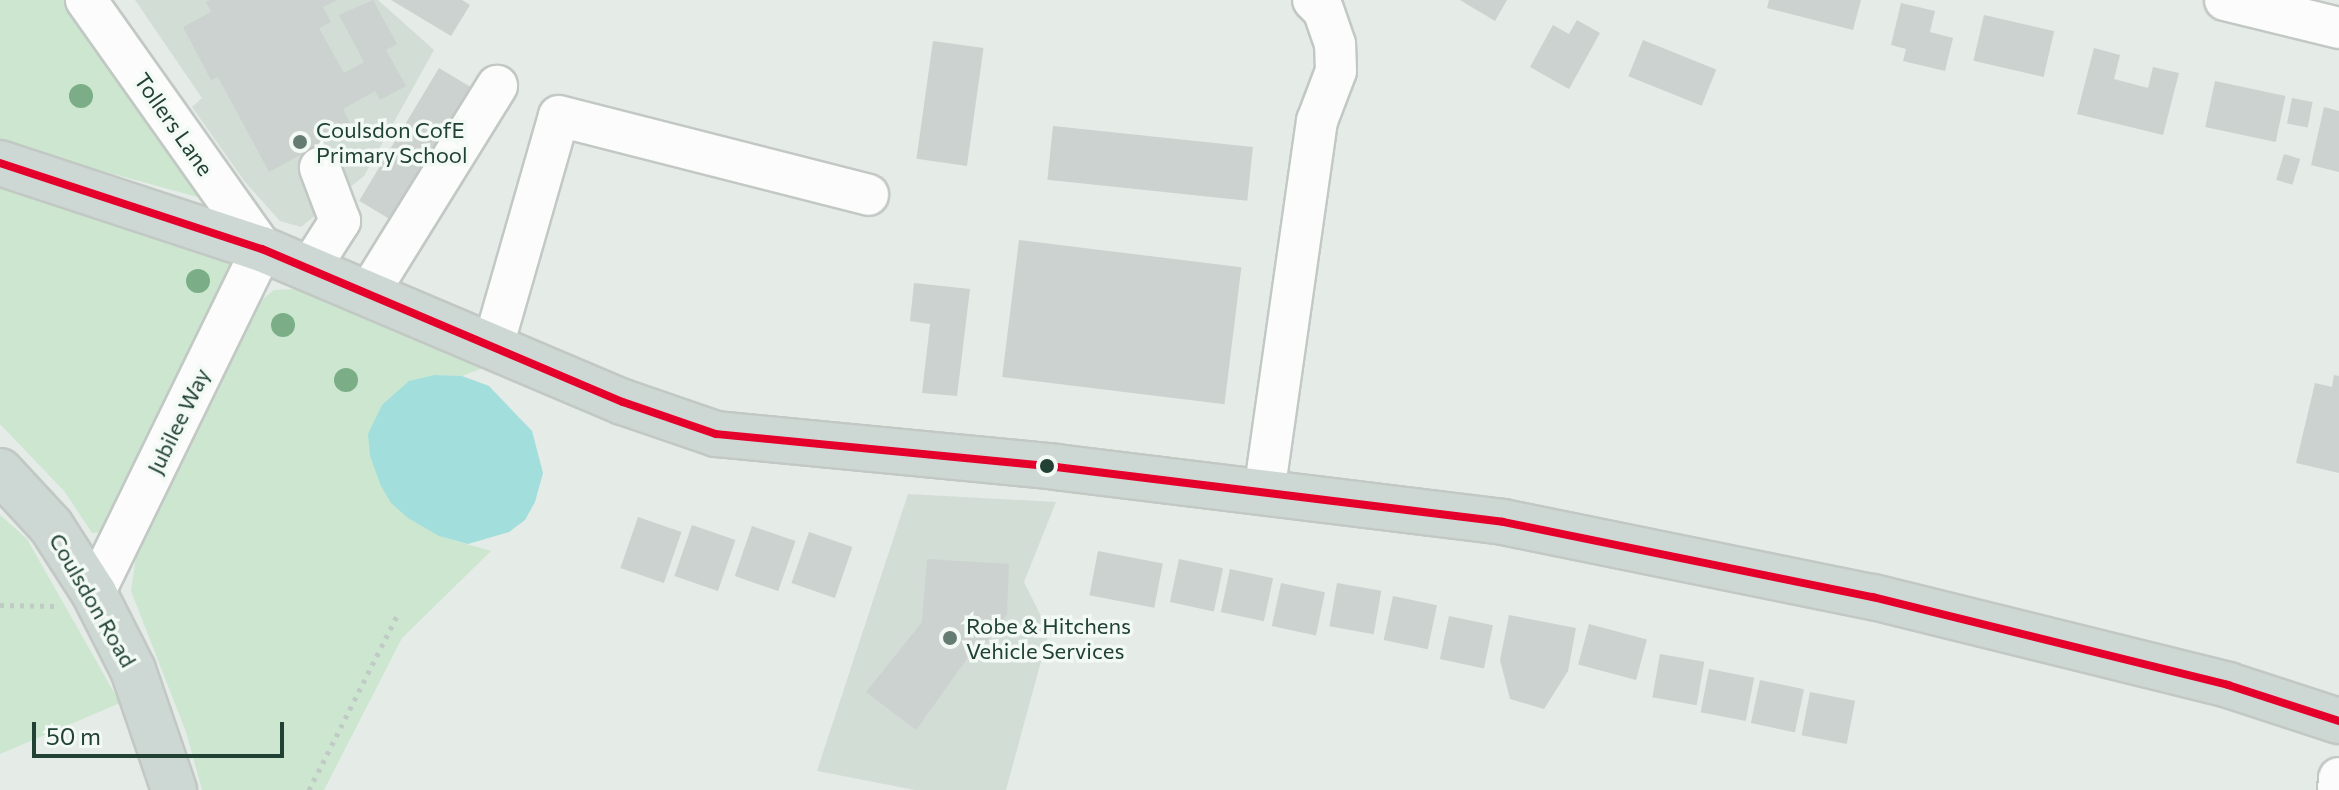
<!DOCTYPE html>
<html>
<head>
<meta charset="utf-8">
<style>
  body { margin:0 }
  #map { position:relative; width:2339px; height:790px; overflow:hidden; background:#e5ebe7; font-family:Commissioner,sans-serif }
  div>[style] { position:absolute }
  .built>* { inset:0; background:#d2ddd6 }
  .green>* { inset:0; background:#cce6d0 }
  .water>* { inset:0; background:#a1dedc }
  .building>* { inset:0; background:#ccd2cf; transform-origin:0 0 }
  .path>* { height:5px; margin-top:-2.5px; transform-origin:0; background:repeating-linear-gradient(90deg,#c0cbc5 0 4px,transparent 0 10px) }
  .roads { filter:drop-shadow(2px 0 #c2c8c4) drop-shadow(-2px 0 #c2c8c4) drop-shadow(0 2px #c2c8c4) drop-shadow(0 -2px #c2c8c4) }
  .minor>* { height:40px; margin:-20px; padding:0 20px; transform-origin:20px; border-radius:20px; background:#fbfcfb }
  .major>* { height:44px; margin:-22px; padding:0 22px; transform-origin:22px; border-radius:22px; background:#cdd7d3 }
  .bus-1>* { height:8px; margin:-4px; padding:0 4px; transform-origin:4px; border-radius:4px; background:#e4002b }
  .trees>* { width:24px; height:24px; margin:-12px; border-radius:50%; background:#7bae87 }
  .dots>* { width:22px; height:22px; translate:-50% -50%; box-sizing:border-box; border:4px solid #f3faf5; border-radius:50% }
  span { translate:-50% -50%; white-space:nowrap; text-align:center; line-height:1.15; -webkit-text-stroke:7px #f3faf5; paint-order:stroke }
  .street-label { font-size:22px; color:#204133 }
  .poi-label { font-size:22px; color:#204133 }
  .left { translate:0 -50%; text-align:left }
  .scale { position:absolute; left:32px; top:722px; width:252px; height:36px; box-sizing:border-box; border:4px solid #204133; border-top:0; padding-left:10px; font-size:24px; line-height:28px; white-space:nowrap; color:#204133; -webkit-text-stroke:6px #f3faf5; paint-order:stroke }
</style>
</head>
<body>
<div id="map">
  <div class="built">
    <div style="clip-path:polygon(135px 0,378px 0,434px 50px,364px 176px,301px 227px,280px 221px,245px 182px,192px 107px,202px 98px)"></div>
    <div style="clip-path:polygon(908px 494px,1056px 502px,1024px 582px,1049px 632px,1006px 790px,915px 790px,817px 771px)"></div>
  </div>
  <div class="green">
    <div style="clip-path:polygon(0 0,68px 0,205px 199px,0 143px)"></div>
    <div style="clip-path:polygon(0 181px,215px 248px,232px 268px,108px 531px,92px 533px,65px 492px,0 424px)"></div>
    <div style="clip-path:polygon(316px 288px,488px 366px,462px 376px,435px 375px,382px 405px,369px 434px,370px 456px,391px 503px,439px 536px,491px 551px,402px 638px,324px 790px,202px 790px,186px 732px,131px 591px,138px 543px,248px 311px,274px 290px)"></div>
    <div style="clip-path:polygon(0 515px,27px 539px,120px 703px,0 754px)"></div>
  </div>
  <div class="water">
    <div style="clip-path:polygon(435px 375px,462px 376px,489px 386px,532px 431px,543px 473px,535px 502px,525px 520px,509px 532px,468px 544px,439px 536px,408px 518px,391px 503px,381px 486px,370px 456px,368px 434px,382px 405px,409px 381px)"></div>
  </div>
  <div class="building">
    <div style="clip-path:polygon(210px 0,337px 0,323px 7px,331px 22px,319px 28px,344px 73px,364px 62px,339px 15px,373px 0,397px 44px,386px 50px,406px 86px,380px 100px,375px 91px,343px 109px,352px 127px,269px 172px,218px 77px,211px 80px,183px 27px,211px 12px,206px 2px)"></div>
    <div style="clip-path:polygon(391px 0,462px 0,470px 5px,451px 36px)"></div>
    <div style="clip-path:polygon(1460px 0,1507px 0,1495px 21px)"></div>
    <div style="clip-path:polygon(1769px 0,1861px 0,1853px 30px,1767px 8px)"></div>
    <div style="clip-path:polygon(1901px 3px,1935px 11px,1930px 32px,1953px 38px,1945px 71px,1903px 61px,1906px 49px,1891px 45px)"></div>
    <div style="left:1984px;top:15px;width:72px;height:47px;rotate:13deg"></div>
    <div style="clip-path:polygon(1577px 20px,1600px 33px,1569px 89px,1530px 67px,1553px 25px,1569px 34px)"></div>
    <div style="left:1643px;top:40px;width:79px;height:39px;rotate:22deg"></div>
    <div style="left:933px;top:41px;width:51px;height:119px;rotate:8deg"></div>
    <div style="clip-path:polygon(2094px 48px,2120px 55px,2114px 79px,2148px 88px,2153px 67px,2179px 73px,2163px 135px,2077px 114px)"></div>
    <div style="left:439px;top:68px;width:50px;height:155px;rotate:31deg"></div>
    <div style="left:2215px;top:81px;width:72px;height:47px;rotate:12deg"></div>
    <div style="left:2292px;top:98px;width:21px;height:26px;rotate:11deg"></div>
    <div style="clip-path:polygon(2324px 107px,2339px 111px,2339px 172px,2311px 165px)"></div>
    <div style="left:1053px;top:126px;width:201px;height:54px;rotate:6deg"></div>
    <div style="left:2284px;top:154px;width:17px;height:27px;rotate:17deg"></div>
    <div style="left:1019px;top:240px;width:224px;height:138px;rotate:7deg"></div>
    <div style="clip-path:polygon(914px 283px,970px 289px,957px 396px,922px 393px,930px 324px,910px 321px)"></div>
    <div style="clip-path:polygon(2334px 375px,2339px 376px,2339px 473px,2296px 463px,2315px 383px,2332px 387px)"></div>
    <div style="left:638px;top:517px;width:46px;height:54px;rotate:19deg"></div>
    <div style="left:692px;top:525px;width:46px;height:54px;rotate:19deg"></div>
    <div style="left:752px;top:526px;width:46px;height:53px;rotate:19deg"></div>
    <div style="left:809px;top:532px;width:46px;height:54px;rotate:19deg"></div>
    <div style="left:1098px;top:551px;width:66px;height:45px;rotate:11deg"></div>
    <div style="clip-path:polygon(927px 559px,1009px 564px,1007px 614px,975px 657px,971px 653px,916px 730px,866px 692px,922px 622px)"></div>
    <div style="left:1179px;top:559px;width:45px;height:44px;rotate:12deg"></div>
    <div style="left:1230px;top:569px;width:44px;height:44px;rotate:12deg"></div>
    <div style="left:1281px;top:583px;width:45px;height:44px;rotate:12deg"></div>
    <div style="left:1337px;top:583px;width:45px;height:44px;rotate:10deg"></div>
    <div style="left:1393px;top:596px;width:45px;height:45px;rotate:12deg"></div>
    <div style="clip-path:polygon(1509px 615px,1576px 628px,1568px 671px,1544px 709px,1510px 699px,1500px 660px)"></div>
    <div style="left:1449px;top:616px;width:45px;height:44px;rotate:12deg"></div>
    <div style="left:1589px;top:624px;width:60px;height:42px;rotate:15deg"></div>
    <div style="left:1660px;top:654px;width:45px;height:44px;rotate:10deg"></div>
    <div style="left:1709px;top:669px;width:46px;height:44px;rotate:11deg"></div>
    <div style="left:1760px;top:680px;width:45px;height:44px;rotate:12deg"></div>
    <div style="left:1810px;top:692px;width:46px;height:44px;rotate:11deg"></div>
  </div>
  <div class="path">
    <div style="left:0;top:605px;width:56px;rotate:1deg"></div>
    <div style="left:309px;top:790px;width:197px;rotate:-63.2deg"></div>
  </div>
  <div class="roads">
    <div class="minor">
      <div style="left:86px;top:0;width:305px;rotate:54.7deg"></div>
      <div style="left:262px;top:249px;width:383px;rotate:116deg"></div>
      <div style="left:2225px;top:0;width:117px;rotate:13.8deg"></div>
      <div style="left:310px;top:268px;width:56px;rotate:-57.4deg"></div>
      <div style="left:340px;top:221px;width:57px;rotate:-110.7deg"></div>
      <div style="left:368px;top:294px;width:245px;rotate:-58.2deg"></div>
      <div style="left:493px;top:346px;width:239px;rotate:-74deg"></div>
      <div style="left:559px;top:116px;width:319px;rotate:14.3deg"></div>
      <div style="left:1264px;top:493px;width:376px;rotate:-81.9deg"></div>
      <div style="left:1317px;top:121px;width:53px;rotate:-69.2deg"></div>
      <div style="left:1336px;top:71px;width:27px;rotate:-92deg"></div>
      <div style="left:1335px;top:44px;width:36px;rotate:-109deg"></div>
      <div style="left:1323px;top:10px;width:14px;rotate:-135deg"></div>
      <div style="left:2338px;top:790px;width:12px;rotate:-85deg"></div>
    </div>
    <div class="major">
      <div style="left:0;top:163px;width:276px;rotate:18.2deg"></div>
      <div style="left:262px;top:249px;width:392px;rotate:23deg"></div>
      <div style="left:623px;top:402px;width:98px;rotate:19deg"></div>
      <div style="left:716px;top:434px;width:342px;rotate:5.5deg"></div>
      <div style="left:1056px;top:467px;width:450px;rotate:7deg"></div>
      <div style="left:1503px;top:522px;width:378px;rotate:11.5deg"></div>
      <div style="left:1873px;top:597px;width:366px;rotate:13.9deg"></div>
      <div style="left:2228px;top:685px;width:117px;rotate:18deg"></div>
      <div style="left:0;top:471px;width:75px;rotate:47.2deg"></div>
      <div style="left:51px;top:526px;width:80px;rotate:57.3deg"></div>
      <div style="left:94px;top:593px;width:86px;rotate:63.1deg"></div>
      <div style="left:133px;top:670px;width:127px;rotate:71.1deg"></div>
    </div>
  </div>
  <div class="bus-1">
    <div style="left:0;top:163px;width:276px;rotate:18.2deg"></div>
    <div style="left:262px;top:249px;width:392px;rotate:23deg"></div>
    <div style="left:623px;top:402px;width:98px;rotate:19deg"></div>
    <div style="left:716px;top:434px;width:342px;rotate:5.5deg"></div>
    <div style="left:1056px;top:467px;width:450px;rotate:7deg"></div>
    <div style="left:1503px;top:522px;width:378px;rotate:11.5deg"></div>
    <div style="left:1873px;top:597px;width:366px;rotate:13.9deg"></div>
    <div style="left:2228px;top:685px;width:117px;rotate:18deg"></div>
  </div>
  <div class="trees">
    <div style="left:81px;top:96px"></div>
    <div style="left:198px;top:281px"></div>
    <div style="left:283px;top:325px"></div>
    <div style="left:346px;top:380px"></div>
  </div>
  <div class="dots">
    <div style="left:300px;top:142px;background:#657c72"></div>
    <div style="left:1047px;top:466px;background:#204133"></div>
    <div style="left:950px;top:638px;background:#657c72"></div>
  </div>
  <div class="street-label">
    <span style="left:174px;top:124px;rotate:55deg">Tollers Lane</span>
    <span style="left:178px;top:421px;rotate:-64deg">Jubilee Way</span>
    <span style="left:93px;top:600px;rotate:60deg">Coulsdon Road</span>
  </div>
  <div class="poi-label">
    <span class="left" style="left:316px;top:142px">Coulsdon CofE<br>Primary School</span>
    <span class="left" style="left:966px;top:638px">Robe &amp; Hitchens<br>Vehicle Services</span>
  </div>
  <div class="scale">50 m</div>
</div>
</body>
</html>
